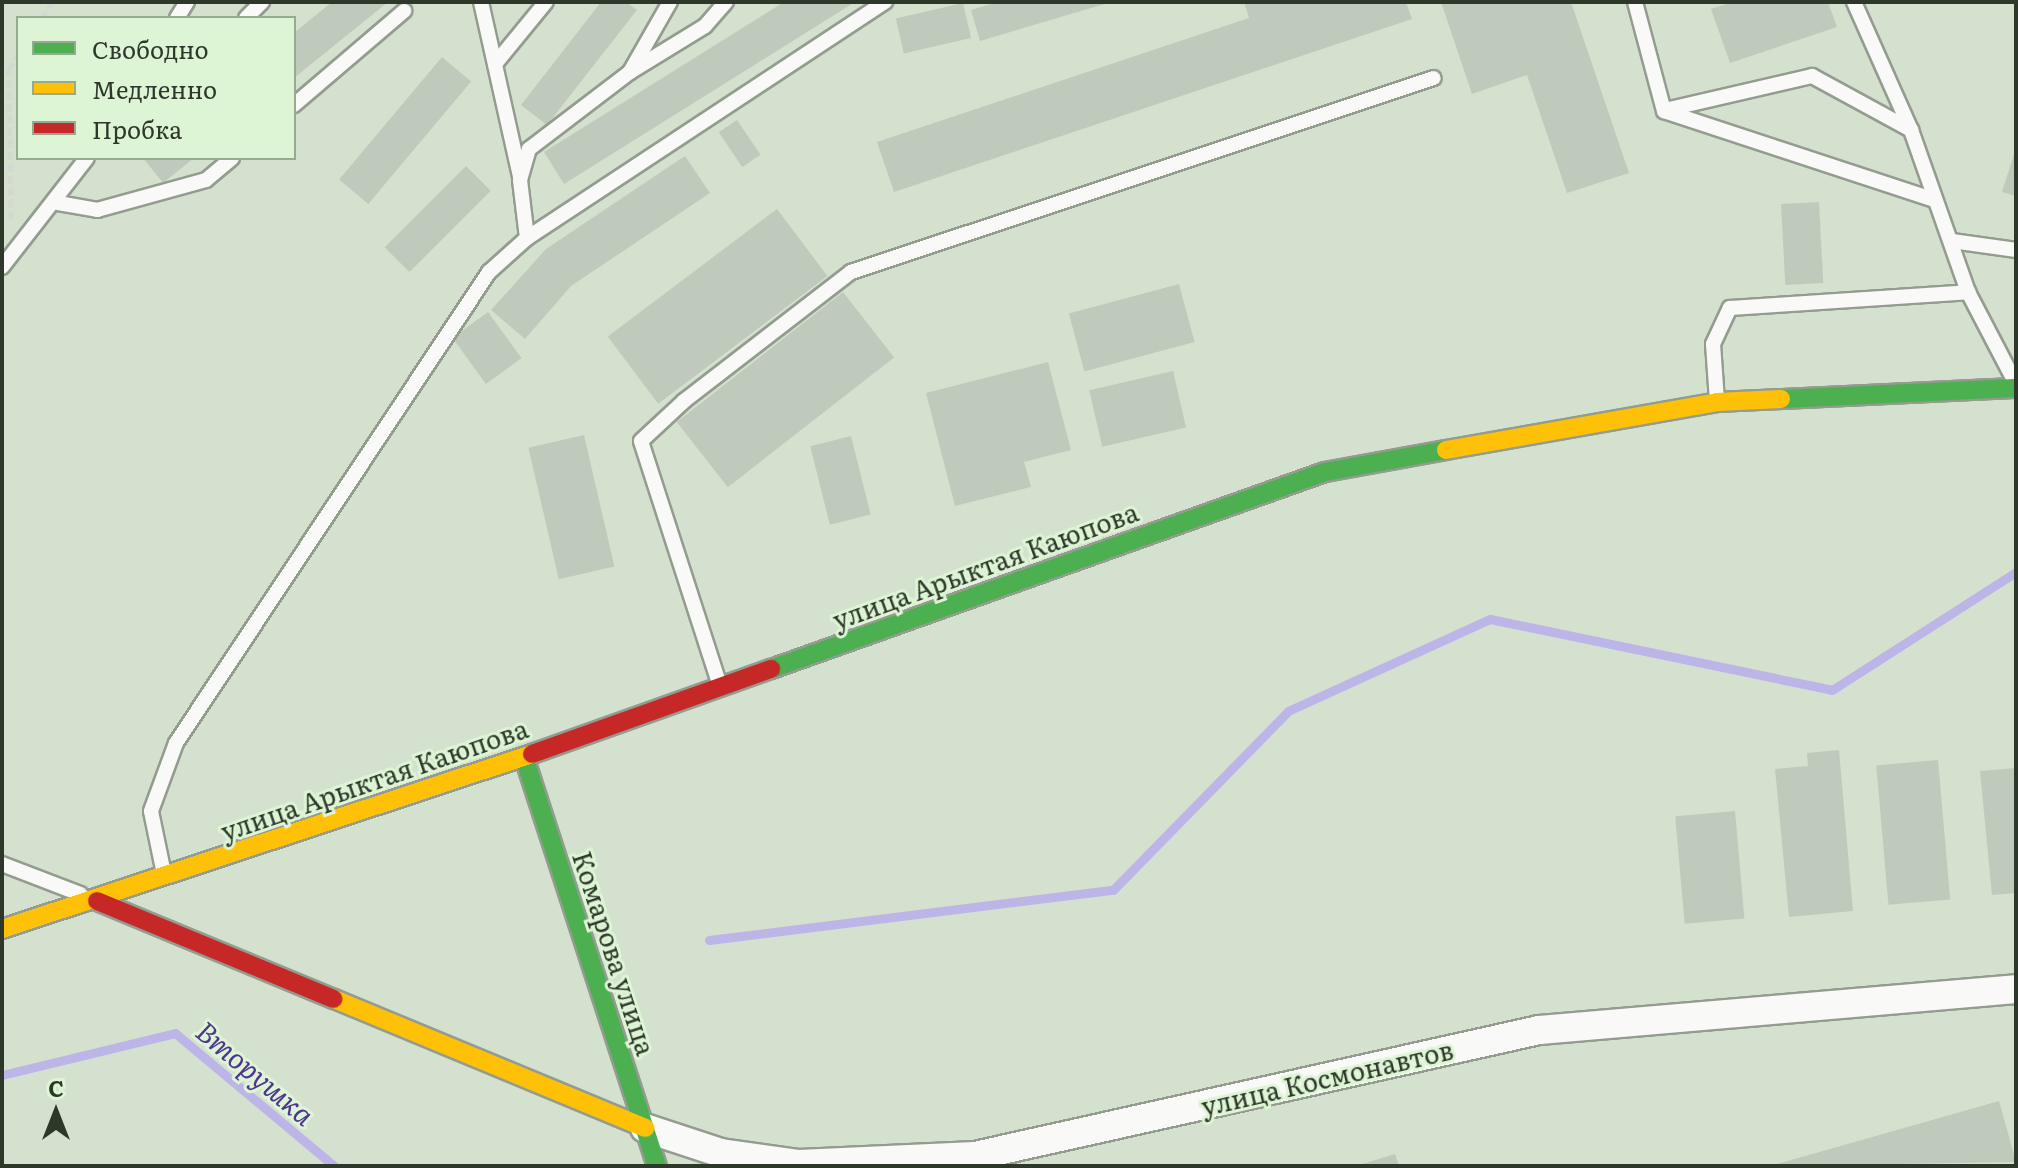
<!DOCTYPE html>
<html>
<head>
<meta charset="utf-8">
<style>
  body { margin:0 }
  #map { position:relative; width:2018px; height:1168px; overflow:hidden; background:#d4e1cf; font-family:Literata,serif }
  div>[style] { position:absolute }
  .stream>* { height:9px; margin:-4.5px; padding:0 4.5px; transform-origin:4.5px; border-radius:4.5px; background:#bcb5e8 }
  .building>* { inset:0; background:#c0cabc; transform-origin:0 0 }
  .path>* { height:5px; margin-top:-2.5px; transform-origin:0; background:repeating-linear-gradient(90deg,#d4d8d2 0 8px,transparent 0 12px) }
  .roads { filter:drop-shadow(2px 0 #939c8f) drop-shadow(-2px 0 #939c8f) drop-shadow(0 2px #939c8f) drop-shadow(0 -2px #939c8f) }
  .lane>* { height:14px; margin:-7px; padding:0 7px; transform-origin:7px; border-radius:7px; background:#f9faf8 }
  .street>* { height:28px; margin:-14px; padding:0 14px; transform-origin:14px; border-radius:14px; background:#f9faf8 }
  .fast>* { height:18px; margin:-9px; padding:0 9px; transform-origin:9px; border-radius:9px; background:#4caf50 }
  .slow>* { height:18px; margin:-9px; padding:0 9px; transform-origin:9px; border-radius:9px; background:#ffc107 }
  .jam>* { height:18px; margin:-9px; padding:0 9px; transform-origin:9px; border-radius:9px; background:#c62828 }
  span { translate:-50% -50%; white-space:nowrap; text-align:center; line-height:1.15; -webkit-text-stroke:6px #ddf5d5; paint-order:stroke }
  .street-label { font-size:26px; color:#2d372a }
  .water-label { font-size:28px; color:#4f3592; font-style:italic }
  .frame { position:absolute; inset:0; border:4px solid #2d372a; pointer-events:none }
  .legend { position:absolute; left:16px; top:16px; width:280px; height:144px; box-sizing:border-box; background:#ddf5d5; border:2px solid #97a991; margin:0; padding:10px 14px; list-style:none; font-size:24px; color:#2d372a }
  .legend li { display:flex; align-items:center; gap:16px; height:40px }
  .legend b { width:40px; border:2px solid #97a991 }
  .north { position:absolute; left:16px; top:1072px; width:80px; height:80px; -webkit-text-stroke:6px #ddf5d5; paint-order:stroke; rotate:0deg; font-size:22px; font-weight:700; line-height:32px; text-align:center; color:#2d372a }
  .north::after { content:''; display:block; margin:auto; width:28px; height:36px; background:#2d372a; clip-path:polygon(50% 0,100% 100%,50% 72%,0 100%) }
</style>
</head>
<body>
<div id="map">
  <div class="stream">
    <div style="left:709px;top:940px;width:407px;rotate:-7.1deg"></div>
    <div style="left:1113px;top:890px;width:250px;rotate:-45.6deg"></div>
    <div style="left:1288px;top:711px;width:222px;rotate:-24.5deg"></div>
    <div style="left:1490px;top:619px;width:349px;rotate:11.7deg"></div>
    <div style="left:1832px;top:690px;width:219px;rotate:-32.7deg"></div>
    <div style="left:2px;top:1075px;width:178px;rotate:-13.6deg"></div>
    <div style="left:175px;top:1033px;width:207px;rotate:39.9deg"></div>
  </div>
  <div class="building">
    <div style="clip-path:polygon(332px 2px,388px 2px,294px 78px,294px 33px)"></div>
    <div style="clip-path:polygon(601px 2px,626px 2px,637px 10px,547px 125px,521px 105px)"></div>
    <div style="clip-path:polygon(784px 2px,855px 2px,564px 184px,544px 152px)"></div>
    <div style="clip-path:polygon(998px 2px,1108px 2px,1108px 3px,980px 41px,971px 10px)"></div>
    <div style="clip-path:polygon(1244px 2px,1406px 2px,1412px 19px,894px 192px,877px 142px,1249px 18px)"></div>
    <div style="clip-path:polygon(1441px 2px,1571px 2px,1629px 173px,1567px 193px,1527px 75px,1472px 94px)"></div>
    <div style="clip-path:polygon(1733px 2px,1828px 2px,1837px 27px,1730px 63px,1711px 9px)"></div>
    <div style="left:963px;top:3px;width:36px;height:69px;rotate:77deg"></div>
    <div style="left:442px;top:57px;width:38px;height:160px;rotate:40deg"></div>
    <div style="left:737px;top:120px;width:42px;height:22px;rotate:56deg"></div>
    <div style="clip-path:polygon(2016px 148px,2016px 196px,2002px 192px)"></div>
    <div style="clip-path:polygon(685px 156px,710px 193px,571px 286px,525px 339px,491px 310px,546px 249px)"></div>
    <div style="clip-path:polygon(143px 158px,194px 158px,163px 183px)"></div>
    <div style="left:466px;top:166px;width:35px;height:115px;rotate:45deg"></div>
    <div style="left:1819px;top:202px;width:81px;height:38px;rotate:87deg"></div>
    <div style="left:777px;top:209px;width:84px;height:212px;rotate:53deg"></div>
    <div style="left:1179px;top:284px;width:60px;height:114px;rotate:75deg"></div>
    <div style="left:843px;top:292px;width:83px;height:211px;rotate:52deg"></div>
    <div style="left:488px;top:312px;width:57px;height:44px;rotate:54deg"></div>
    <div style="clip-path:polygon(1048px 362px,1071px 450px,1024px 462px,1031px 487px,955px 506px,926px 393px)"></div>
    <div style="left:1173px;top:371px;width:58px;height:86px;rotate:77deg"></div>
    <div style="left:584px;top:435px;width:135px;height:57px;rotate:77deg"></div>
    <div style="left:851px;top:436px;width:81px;height:42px;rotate:76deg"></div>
    <div style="clip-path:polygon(1839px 750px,1853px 911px,1789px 917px,1775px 769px,1808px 766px,1807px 753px)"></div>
    <div style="left:1938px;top:760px;width:140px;height:62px;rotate:85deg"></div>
    <div style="clip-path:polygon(2016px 768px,2016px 893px,1992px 895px,1980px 771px)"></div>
    <div style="left:1735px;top:811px;width:108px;height:60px;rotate:85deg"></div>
    <div style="clip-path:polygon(1999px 1101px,2016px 1162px,1774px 1166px,1774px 1165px)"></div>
    <div style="clip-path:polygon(1395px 1154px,1399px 1166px,1359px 1166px,1359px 1165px)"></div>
  </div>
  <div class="path">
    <div style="left:42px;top:18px;width:19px;rotate:-58deg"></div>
    <div style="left:11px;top:219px;width:149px;rotate:-90.8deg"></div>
    <div style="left:9px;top:70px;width:17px;rotate:-59deg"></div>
  </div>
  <div class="roads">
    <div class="lane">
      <div style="left:481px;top:2px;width:179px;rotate:77.4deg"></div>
      <div style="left:1635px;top:2px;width:113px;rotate:75.1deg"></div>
      <div style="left:1664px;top:111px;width:285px;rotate:18.2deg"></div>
      <div style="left:1854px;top:2px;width:140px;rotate:66deg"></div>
      <div style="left:1911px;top:130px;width:172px;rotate:70.6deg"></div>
      <div style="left:1968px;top:292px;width:104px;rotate:62.4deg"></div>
      <div style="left:177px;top:18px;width:19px;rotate:-58deg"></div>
      <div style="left:246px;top:18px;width:23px;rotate:-45deg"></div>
      <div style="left:495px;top:64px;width:80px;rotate:-50.6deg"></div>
      <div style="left:630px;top:72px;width:81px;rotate:-60.3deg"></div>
      <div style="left:294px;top:105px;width:145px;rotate:-40.5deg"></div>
      <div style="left:1665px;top:110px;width:151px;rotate:-13deg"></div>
      <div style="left:1812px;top:76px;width:113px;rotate:28.6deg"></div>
      <div style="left:58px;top:203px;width:40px;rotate:10deg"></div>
      <div style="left:97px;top:210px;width:113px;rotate:-15.4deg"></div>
      <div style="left:206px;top:180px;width:34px;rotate:-40deg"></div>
      <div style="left:527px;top:238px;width:58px;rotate:-96.9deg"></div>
      <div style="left:520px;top:180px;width:32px;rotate:-74deg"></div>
      <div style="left:529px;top:149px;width:127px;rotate:-37.3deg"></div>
      <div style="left:630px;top:72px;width:88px;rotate:-31.5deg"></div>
      <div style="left:705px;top:26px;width:32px;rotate:-49deg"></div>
      <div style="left:1952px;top:241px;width:65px;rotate:8deg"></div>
      <div style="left:2px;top:267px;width:138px;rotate:-52.1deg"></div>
      <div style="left:1717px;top:401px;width:57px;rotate:-94deg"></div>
      <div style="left:1713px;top:344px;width:40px;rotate:-65deg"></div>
      <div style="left:1730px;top:308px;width:239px;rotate:-3.8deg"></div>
      <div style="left:720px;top:686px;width:257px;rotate:-107.9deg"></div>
      <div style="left:641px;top:441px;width:59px;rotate:-42.9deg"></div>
      <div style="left:684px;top:401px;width:211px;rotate:-37.7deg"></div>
      <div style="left:851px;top:272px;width:614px;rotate:-18.41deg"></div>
      <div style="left:2px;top:864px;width:84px;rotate:21deg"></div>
      <div style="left:164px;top:874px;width:64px;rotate:-101.7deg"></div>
      <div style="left:151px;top:811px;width:72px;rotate:-69.8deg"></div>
      <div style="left:176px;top:743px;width:566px;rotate:-56.39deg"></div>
      <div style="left:489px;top:272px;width:51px;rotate:-41.8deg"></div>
      <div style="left:527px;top:238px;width:429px;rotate:-33.4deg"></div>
    </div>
    <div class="street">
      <div style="left:645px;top:1128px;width:80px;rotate:18.2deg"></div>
      <div style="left:721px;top:1153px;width:79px;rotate:8deg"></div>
      <div style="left:799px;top:1164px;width:176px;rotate:-2.6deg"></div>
      <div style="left:975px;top:1156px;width:578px;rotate:-12.59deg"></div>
      <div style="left:1539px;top:1030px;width:479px;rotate:-4.9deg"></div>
    </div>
    <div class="fast">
      <div style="left:1781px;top:399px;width:235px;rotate:-2.7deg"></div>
      <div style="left:771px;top:669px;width:588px;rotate:-19.58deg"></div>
      <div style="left:1325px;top:472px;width:123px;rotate:-10.3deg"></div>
      <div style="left:524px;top:757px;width:430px;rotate:72deg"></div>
    </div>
    <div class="slow">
      <div style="left:1446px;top:450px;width:275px;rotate:-10deg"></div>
      <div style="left:1717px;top:402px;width:64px;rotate:-2.7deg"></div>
      <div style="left:2px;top:929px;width:558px;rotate:-18.27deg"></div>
      <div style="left:334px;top:999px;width:337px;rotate:22.5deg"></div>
    </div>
    <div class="jam">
      <div style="left:532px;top:754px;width:254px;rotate:-19.6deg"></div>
      <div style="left:97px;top:901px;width:256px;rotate:22.5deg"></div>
    </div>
  </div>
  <div class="street-label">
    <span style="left:985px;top:565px;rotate:-20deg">улица Арыктая Каюпова</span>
    <span style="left:374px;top:779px;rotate:-19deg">улица Арыктая Каюпова</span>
    <span style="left:615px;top:953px;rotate:72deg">Комарова улица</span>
    <span style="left:1327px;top:1077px;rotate:-13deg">улица Космонавтов</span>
  </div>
  <div class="water-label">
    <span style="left:256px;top:1072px;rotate:40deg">Вторушка</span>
  </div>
  <div class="frame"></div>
  <ul class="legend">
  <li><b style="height:10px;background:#4caf50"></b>Свободно</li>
  <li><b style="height:10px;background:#ffc107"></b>Медленно</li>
  <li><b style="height:10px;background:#c62828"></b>Пробка</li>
  </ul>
  <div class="north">С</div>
</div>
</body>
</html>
